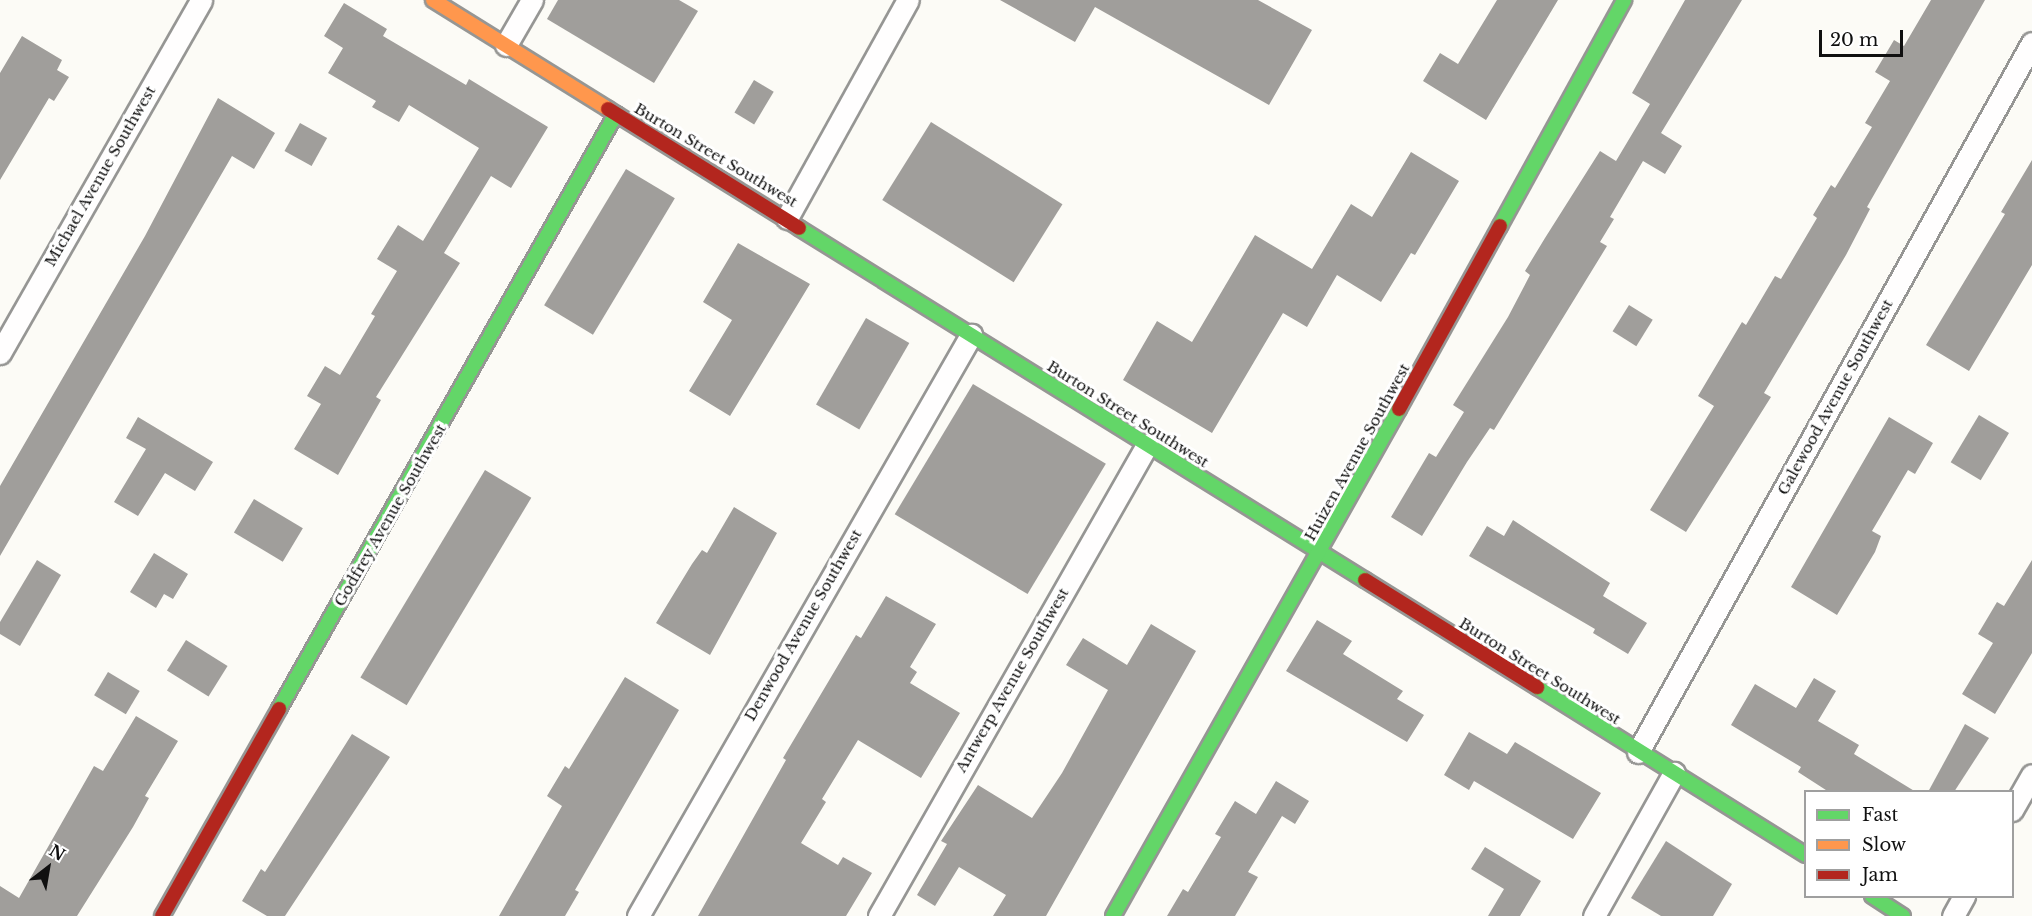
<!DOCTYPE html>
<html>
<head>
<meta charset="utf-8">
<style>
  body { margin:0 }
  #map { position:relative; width:2032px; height:916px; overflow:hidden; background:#fcfbf6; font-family:"Libre Baskerville",serif }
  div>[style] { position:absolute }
  .building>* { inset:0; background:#a09e9b; transform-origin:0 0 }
  .roads { filter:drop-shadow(2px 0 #969694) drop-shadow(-2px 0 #969694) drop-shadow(0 2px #969694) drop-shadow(0 -2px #969694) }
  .street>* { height:21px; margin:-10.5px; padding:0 10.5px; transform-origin:10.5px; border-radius:10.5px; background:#fffefe }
  .fast>* { height:14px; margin:-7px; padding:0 7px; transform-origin:7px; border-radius:7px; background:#63d668 }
  .slow>* { height:14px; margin:-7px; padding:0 7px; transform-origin:7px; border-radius:7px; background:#ff974d }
  .jam>* { height:14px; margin:-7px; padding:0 7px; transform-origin:7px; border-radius:7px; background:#b3261e }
  span { translate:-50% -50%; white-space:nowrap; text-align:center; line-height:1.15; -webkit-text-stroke:6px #fff; paint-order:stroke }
  .street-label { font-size:15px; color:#101010 }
  .legend { position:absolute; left:1804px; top:790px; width:210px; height:108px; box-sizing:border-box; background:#fff; border:2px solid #9f9f9f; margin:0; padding:8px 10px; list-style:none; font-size:18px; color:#101010 }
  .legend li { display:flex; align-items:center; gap:12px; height:30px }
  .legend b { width:30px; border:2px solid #9f9f9f }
  .north { position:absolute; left:18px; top:838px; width:60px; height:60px; -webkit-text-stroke:4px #fff; paint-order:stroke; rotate:31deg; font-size:16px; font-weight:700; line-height:24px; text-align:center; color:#101010 }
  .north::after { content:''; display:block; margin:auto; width:21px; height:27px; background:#101010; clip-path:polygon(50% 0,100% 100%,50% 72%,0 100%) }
  .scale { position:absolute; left:1819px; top:30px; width:84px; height:27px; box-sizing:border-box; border:3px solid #101010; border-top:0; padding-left:8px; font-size:18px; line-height:21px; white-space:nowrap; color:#101010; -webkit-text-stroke:4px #fff; paint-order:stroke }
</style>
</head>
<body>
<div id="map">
  <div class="building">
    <div style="clip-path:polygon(558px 0,679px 0,698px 11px,654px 83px,547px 19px)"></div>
    <div style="clip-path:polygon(1000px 0,1258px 0,1312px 30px,1269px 105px,1095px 7px,1075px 42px)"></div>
    <div style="clip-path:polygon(1497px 0,1558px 0,1486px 120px,1423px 81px,1440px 53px,1458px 64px)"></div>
    <div style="clip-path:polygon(1685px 0,1742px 0,1661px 133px,1682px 146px,1665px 174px,1643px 161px,1610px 217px,1614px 219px,1600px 242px,1607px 246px,1494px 430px,1490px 428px,1467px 462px,1422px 536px,1391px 517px,1429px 453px,1436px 457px,1464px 412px,1453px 405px,1508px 317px,1530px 275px,1525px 271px,1545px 238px,1600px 151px,1616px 161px,1650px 104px,1632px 93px)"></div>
    <div style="clip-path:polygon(1931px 0,1985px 0,1867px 207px,1870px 209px,1846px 255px,1764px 393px,1771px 397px,1686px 532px,1650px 510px,1714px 406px,1698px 396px,1742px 322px,1746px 325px,1775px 276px,1781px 279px,1817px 218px,1813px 215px,1831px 185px,1835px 188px,1872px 127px,1865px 123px,1890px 81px,1875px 72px,1894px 40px,1904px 46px)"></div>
    <div style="clip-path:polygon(344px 3px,387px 29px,383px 36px,466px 85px,469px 79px,548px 127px,511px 188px,491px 176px,444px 253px,460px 263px,376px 397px,381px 400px,338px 475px,294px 449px,321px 404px,307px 396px,325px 366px,340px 375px,375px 316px,371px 314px,397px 271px,377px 259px,398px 225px,423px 241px,479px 148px,409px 105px,399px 122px,372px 107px,376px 101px,328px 73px,343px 48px,324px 36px)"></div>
    <div style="clip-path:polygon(22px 36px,62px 60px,57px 70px,69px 77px,54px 101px,49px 98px,0 180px,0 73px)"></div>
    <div style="left:754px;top:80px;width:23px;height:38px;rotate:31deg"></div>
    <div style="clip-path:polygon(218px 98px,275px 133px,254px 169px,232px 156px,0 556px,0 486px,145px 236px)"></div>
    <div style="left:931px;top:122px;width:155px;height:92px;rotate:32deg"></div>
    <div style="left:300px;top:123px;width:31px;height:32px;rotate:29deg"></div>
    <div style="clip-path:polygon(1411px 152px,1459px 181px,1415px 255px,1411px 253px,1381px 302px,1337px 275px,1307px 327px,1283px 313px,1212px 433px,1123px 380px,1157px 321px,1192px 342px,1255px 235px,1312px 269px,1351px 204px,1372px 217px)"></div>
    <div style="clip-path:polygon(2032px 160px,2032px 265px,1969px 371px,1926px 345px,2005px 214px,2001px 212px)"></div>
    <div style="left:626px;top:169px;width:57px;height:159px;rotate:31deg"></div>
    <div style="clip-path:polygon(738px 243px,810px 284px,730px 416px,689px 391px,732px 320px,703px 302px)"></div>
    <div style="left:1629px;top:305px;width:28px;height:31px;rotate:32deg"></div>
    <div style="left:866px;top:318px;width:50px;height:100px;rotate:30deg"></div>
    <div style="left:973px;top:384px;width:155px;height:152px;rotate:31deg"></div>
    <div style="left:1979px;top:415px;width:35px;height:55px;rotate:31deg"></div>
    <div style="clip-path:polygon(138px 417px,213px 462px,195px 491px,165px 473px,138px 516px,114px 502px,146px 449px,126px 438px)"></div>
    <div style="clip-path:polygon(1889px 417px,1933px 443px,1915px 474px,1908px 470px,1872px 531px,1881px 536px,1875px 552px,1837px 615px,1791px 587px)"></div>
    <div style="left:485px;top:470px;width:54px;height:242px;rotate:31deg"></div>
    <div style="left:254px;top:499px;width:57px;height:39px;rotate:31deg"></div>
    <div style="clip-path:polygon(734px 507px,777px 533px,710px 655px,656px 623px,692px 564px,702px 550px,707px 553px)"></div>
    <div style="clip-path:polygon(1513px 520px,1610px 583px,1603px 596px,1647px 623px,1628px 654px,1593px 633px,1595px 629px,1469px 556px,1487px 526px,1504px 536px)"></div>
    <div style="clip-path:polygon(154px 553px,188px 574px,173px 599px,164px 594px,156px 608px,130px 592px)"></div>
    <div style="clip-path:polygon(37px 560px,61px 575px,20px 646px,0 634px,0 622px)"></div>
    <div style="clip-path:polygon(2032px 560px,2032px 653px,1995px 714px,1962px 694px,1993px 643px,1978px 634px,1997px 602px,2004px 606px)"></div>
    <div style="clip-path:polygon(886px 596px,936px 624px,910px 667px,917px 672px,910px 683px,960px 713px,921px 778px,858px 740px,822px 799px,826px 802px,801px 843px,838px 865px,843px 857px,872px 873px,846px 916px,698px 916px,786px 760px,783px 758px,856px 635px,861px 638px)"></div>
    <div style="clip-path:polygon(1317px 620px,1352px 641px,1343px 654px,1403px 691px,1397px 699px,1424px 715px,1407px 742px,1286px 671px)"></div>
    <div style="clip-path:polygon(1151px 624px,1196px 651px,1046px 916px,993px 916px,1006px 895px,959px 867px,935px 906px,917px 895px,947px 844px,941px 841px,978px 785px,1032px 818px,1062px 773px,1108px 690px,1066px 665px,1083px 638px,1127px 665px)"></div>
    <div style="left:186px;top:640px;width:49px;height:36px;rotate:32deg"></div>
    <div style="left:108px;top:672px;width:37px;height:27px;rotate:31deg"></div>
    <div style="clip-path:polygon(625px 677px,679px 710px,575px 890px,579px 892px,565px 916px,499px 916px,562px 806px,547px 796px,565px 766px,569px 769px)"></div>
    <div style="clip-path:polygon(1814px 678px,1836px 691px,1818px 721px,1859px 745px,1854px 754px,1916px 792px,1829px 792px,1798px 772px,1801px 767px,1731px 725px,1755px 684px,1796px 708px)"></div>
    <div style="clip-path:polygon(136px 716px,178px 741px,145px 796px,149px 798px,133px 827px,77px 916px,0 916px,0 886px,19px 898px,94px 766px,103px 771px)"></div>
    <div style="clip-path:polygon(1965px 724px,1989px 738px,1954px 792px,1928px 792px)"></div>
    <div style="clip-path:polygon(1469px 732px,1507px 754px,1515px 742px,1601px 793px,1573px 839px,1474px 781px,1469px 790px,1444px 775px)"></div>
    <div style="clip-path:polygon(352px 734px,390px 757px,285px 916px,267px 916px,242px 901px,261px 869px,265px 872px)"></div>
    <div style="clip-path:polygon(1276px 781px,1309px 801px,1295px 824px,1282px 816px,1248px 872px,1258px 877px,1235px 916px,1167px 916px,1183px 889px,1188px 892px,1221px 837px,1215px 834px,1235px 801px,1256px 814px)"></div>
    <div style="clip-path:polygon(1666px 841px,1732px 884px,1713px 916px,1661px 916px,1631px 898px)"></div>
    <div style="clip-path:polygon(1485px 847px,1541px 881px,1520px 916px,1488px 916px,1504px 889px,1471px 869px)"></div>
  </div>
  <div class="roads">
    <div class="street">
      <div style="left:506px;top:45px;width:52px;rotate:-60deg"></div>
      <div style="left:787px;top:218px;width:249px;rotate:-61deg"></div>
      <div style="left:0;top:353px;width:406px;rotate:-60.3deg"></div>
      <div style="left:1638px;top:752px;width:811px;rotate:-60.94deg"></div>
      <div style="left:2012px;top:810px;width:40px;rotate:-60.3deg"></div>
      <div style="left:638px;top:916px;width:670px;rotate:-60.18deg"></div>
      <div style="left:879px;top:916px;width:542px;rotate:-60.36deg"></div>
      <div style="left:1594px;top:916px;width:164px;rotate:-60.8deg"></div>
      <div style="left:1953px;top:916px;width:23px;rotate:-61deg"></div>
    </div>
    <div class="fast">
      <div style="left:1500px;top:226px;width:258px;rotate:-61.2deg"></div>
      <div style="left:799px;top:228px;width:667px;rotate:31.88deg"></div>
      <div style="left:1537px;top:687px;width:317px;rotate:32deg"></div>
      <div style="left:279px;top:709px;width:684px;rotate:-60.47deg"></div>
      <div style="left:1872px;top:896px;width:37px;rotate:33deg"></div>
      <div style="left:1113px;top:916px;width:582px;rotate:-60.57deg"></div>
    </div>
    <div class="slow">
      <div style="left:433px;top:0;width:206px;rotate:31.9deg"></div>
    </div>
    <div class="jam">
      <div style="left:608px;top:109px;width:225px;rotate:31.9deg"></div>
      <div style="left:1399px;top:409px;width:209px;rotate:-61.1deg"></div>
      <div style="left:1365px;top:580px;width:203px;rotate:31.9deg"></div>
      <div style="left:162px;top:916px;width:238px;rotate:-60.5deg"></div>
    </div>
  </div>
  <div class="street-label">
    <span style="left:716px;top:155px;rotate:31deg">Burton Street Southwest</span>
    <span style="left:100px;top:176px;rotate:-60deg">Michael Avenue Southwest</span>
    <span style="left:1835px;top:397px;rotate:-61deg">Galewood Avenue Southwest</span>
    <span style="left:1128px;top:414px;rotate:32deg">Burton Street Southwest</span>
    <span style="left:1357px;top:452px;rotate:-61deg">Huizen Avenue Southwest</span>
    <span style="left:390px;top:515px;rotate:-60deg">Godfrey Avenue Southwest</span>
    <span style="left:803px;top:625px;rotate:-60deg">Denwood Avenue Southwest</span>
    <span style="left:1540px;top:671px;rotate:32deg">Burton Street Southwest</span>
    <span style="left:1012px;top:680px;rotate:-60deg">Antwerp Avenue Southwest</span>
  </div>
  <ul class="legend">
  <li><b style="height:8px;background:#63d668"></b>Fast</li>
  <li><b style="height:8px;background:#ff974d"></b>Slow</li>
  <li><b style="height:8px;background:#b3261e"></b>Jam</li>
  </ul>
  <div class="north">N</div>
  <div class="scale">20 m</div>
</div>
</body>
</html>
